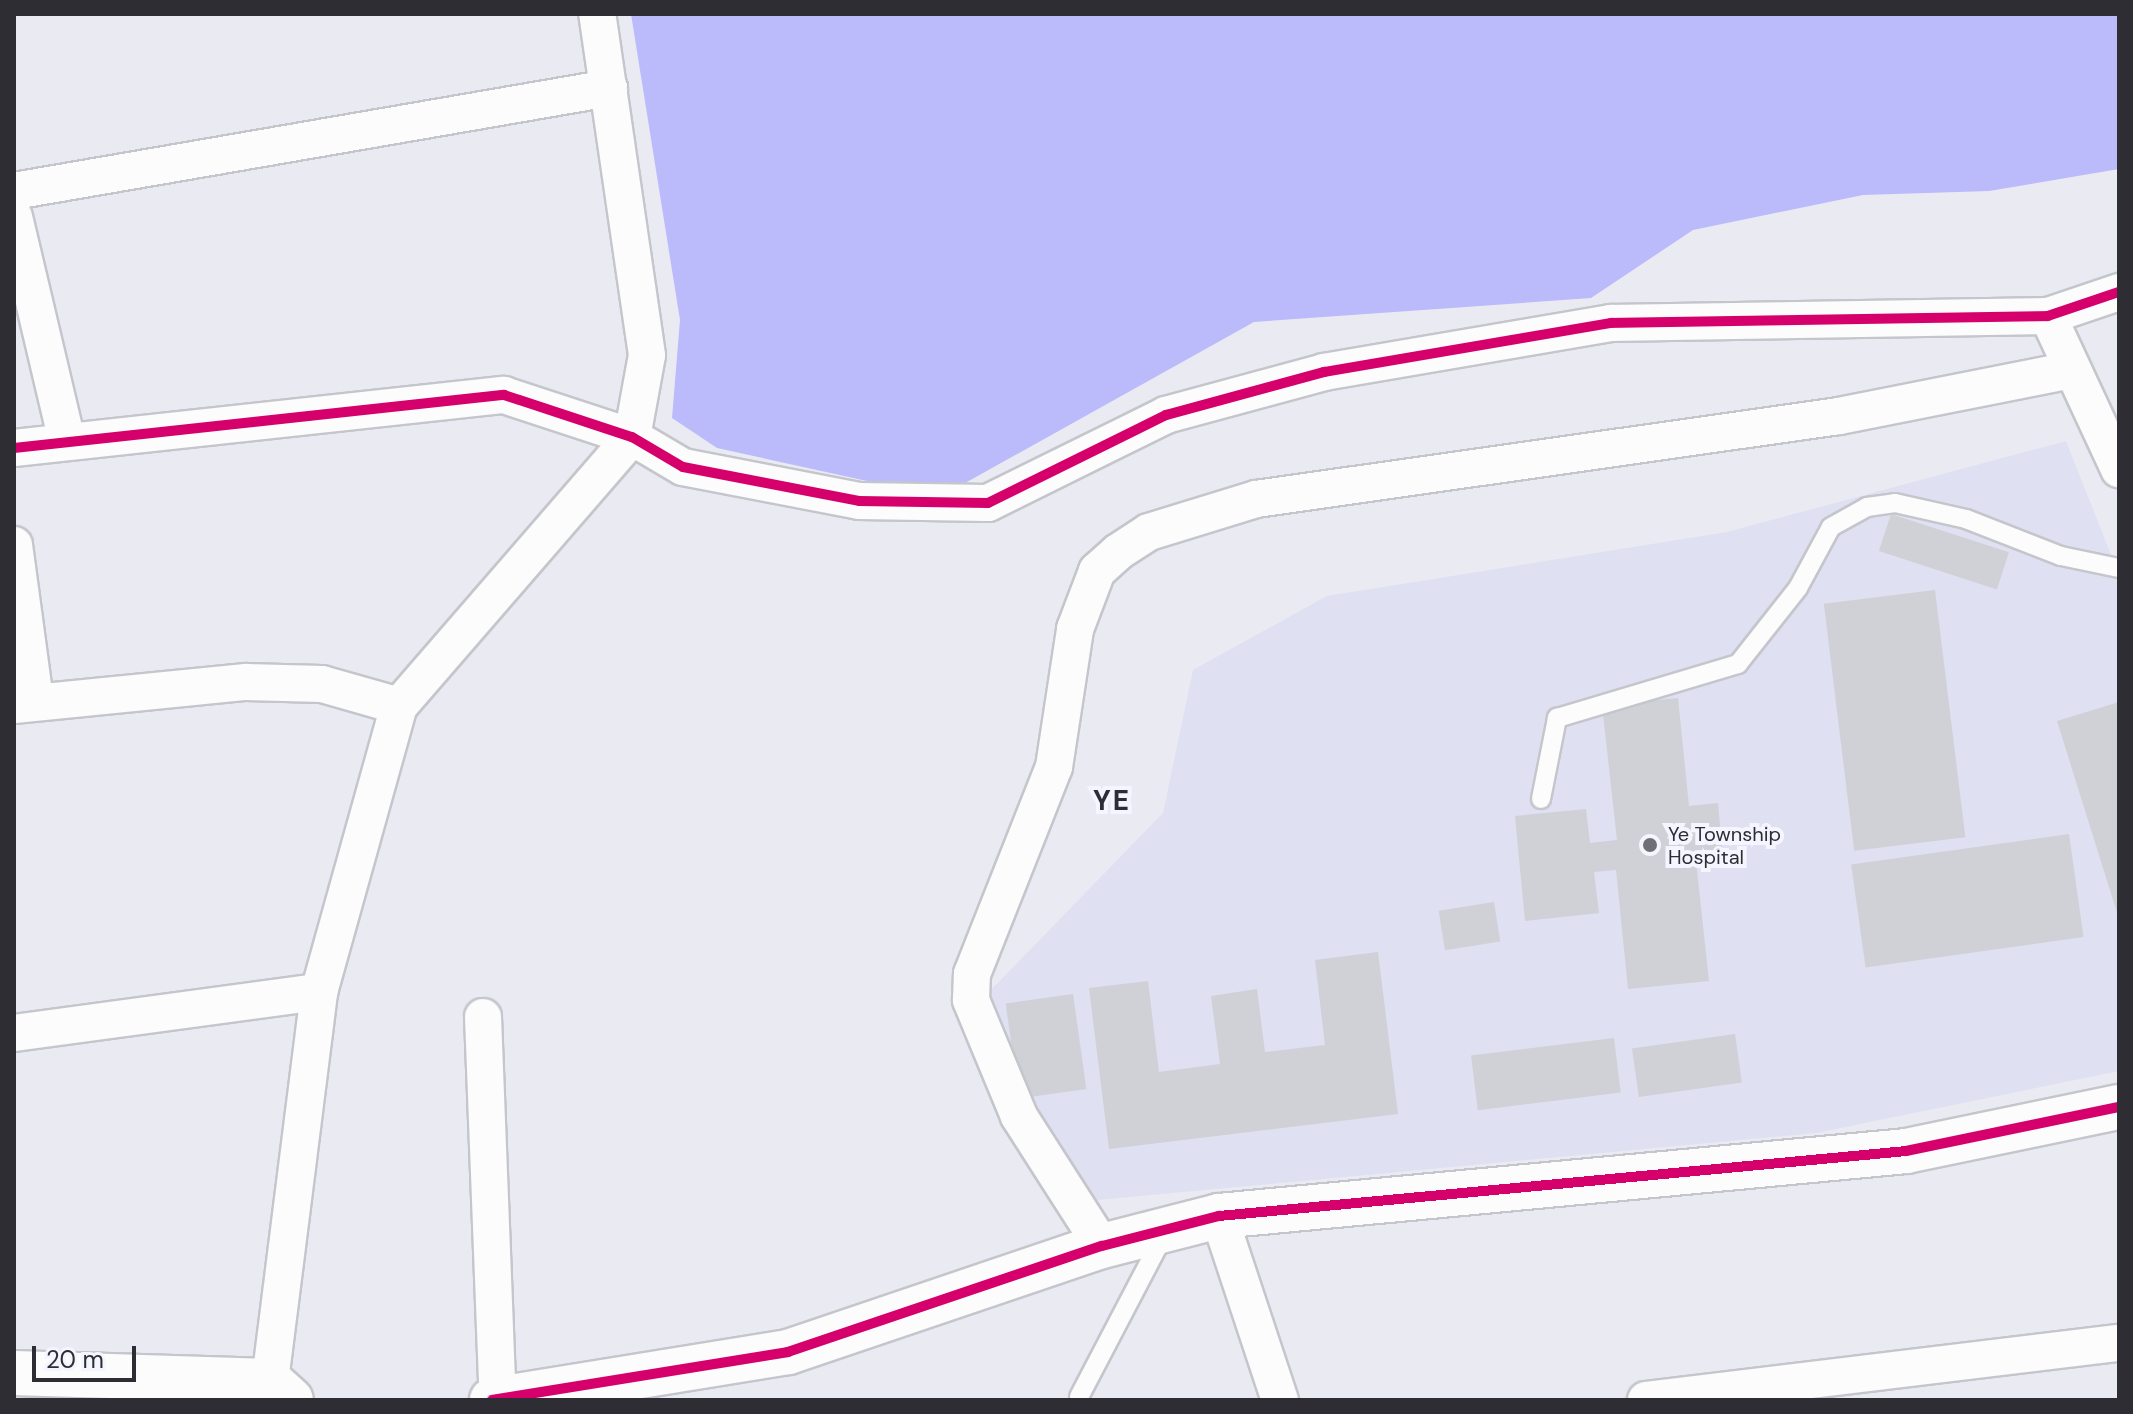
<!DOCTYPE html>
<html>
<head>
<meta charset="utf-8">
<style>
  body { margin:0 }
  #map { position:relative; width:2133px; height:1414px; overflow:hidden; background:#eaeaf3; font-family:"DM Sans",sans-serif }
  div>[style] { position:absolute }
  .built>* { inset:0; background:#dfe0f1 }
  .water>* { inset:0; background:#bbbafb }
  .building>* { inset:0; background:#d0d0d7; transform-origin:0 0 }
  .roads { filter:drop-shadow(2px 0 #c5c6cc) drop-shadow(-2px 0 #c5c6cc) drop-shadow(0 2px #c5c6cc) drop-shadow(0 -2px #c5c6cc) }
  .lane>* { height:18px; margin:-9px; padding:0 9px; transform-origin:9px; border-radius:9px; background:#fcfcfd }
  .street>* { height:36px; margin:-18px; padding:0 18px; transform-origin:18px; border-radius:18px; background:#fcfcfd }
  .secondary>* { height:44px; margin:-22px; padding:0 22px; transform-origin:22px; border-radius:22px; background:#fcfcfd }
  .cycleway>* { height:10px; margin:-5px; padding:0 5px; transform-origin:5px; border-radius:5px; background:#d6006c }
  .dots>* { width:22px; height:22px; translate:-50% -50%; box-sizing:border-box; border:4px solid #f5f5ff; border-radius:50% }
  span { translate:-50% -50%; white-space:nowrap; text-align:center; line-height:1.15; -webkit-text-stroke:8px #f5f5ff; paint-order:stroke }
  .poi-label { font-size:20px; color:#2d2d33 }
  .left { translate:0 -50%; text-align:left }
  .district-label { font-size:28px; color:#2d2d33; font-weight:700; letter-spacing:2px }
  .frame { position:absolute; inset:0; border:16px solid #2d2d33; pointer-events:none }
  .scale { position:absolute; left:32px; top:1346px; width:104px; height:36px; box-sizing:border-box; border:4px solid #2d2d33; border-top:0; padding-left:10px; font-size:24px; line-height:28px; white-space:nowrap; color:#2d2d33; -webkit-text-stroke:6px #f5f5ff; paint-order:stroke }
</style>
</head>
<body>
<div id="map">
  <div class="built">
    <div style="clip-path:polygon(2066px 441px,2119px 575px,2119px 1071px,1816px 1133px,1097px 1200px,1012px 1096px,989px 992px,1163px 813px,1193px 670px,1327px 596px,1727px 532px)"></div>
  </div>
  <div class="water">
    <div style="clip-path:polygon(631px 14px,2119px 14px,2119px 169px,1989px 191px,1863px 195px,1693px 230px,1591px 298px,1254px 322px,940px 497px,717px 448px,672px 418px,680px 320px)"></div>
  </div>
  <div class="building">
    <div style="left:1891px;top:514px;width:124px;height:39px;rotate:18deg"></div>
    <div style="left:1935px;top:590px;width:249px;height:112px;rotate:83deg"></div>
    <div style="clip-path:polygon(1678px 698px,1689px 806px,1718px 803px,1723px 858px,1696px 861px,1709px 981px,1628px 989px,1616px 870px,1594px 872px,1599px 913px,1525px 921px,1515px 816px,1586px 809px,1590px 843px,1617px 840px,1602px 705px)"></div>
    <div style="clip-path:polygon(2119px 702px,2119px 916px,2118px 916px,2057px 721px)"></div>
    <div style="left:2069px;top:834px;width:104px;height:220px;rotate:82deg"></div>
    <div style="left:1494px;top:902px;width:40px;height:56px;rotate:81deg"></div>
    <div style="clip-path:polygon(1378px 952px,1398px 1114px,1109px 1149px,1089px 988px,1148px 981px,1159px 1072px,1220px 1064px,1211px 996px,1257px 989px,1265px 1052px,1325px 1045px,1315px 960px)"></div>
    <div style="left:1073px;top:994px;width:96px;height:68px;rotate:82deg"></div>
    <div style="left:1735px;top:1034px;width:49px;height:104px;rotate:82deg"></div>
    <div style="left:1614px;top:1038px;width:55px;height:144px;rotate:83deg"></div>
  </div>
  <div class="roads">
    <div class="lane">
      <div style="left:1541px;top:799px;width:83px;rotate:-78.8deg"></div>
      <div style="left:1557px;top:718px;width:189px;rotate:-16.6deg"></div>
      <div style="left:1738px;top:664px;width:97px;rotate:-51.7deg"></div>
      <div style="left:1798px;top:588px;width:69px;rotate:-61.6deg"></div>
      <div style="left:1831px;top:527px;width:41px;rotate:-29.1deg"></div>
      <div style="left:1867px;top:507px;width:28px;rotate:-8deg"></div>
      <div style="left:1895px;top:503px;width:73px;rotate:12.7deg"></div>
      <div style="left:1966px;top:519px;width:102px;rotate:21.3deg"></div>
      <div style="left:2061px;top:556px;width:59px;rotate:11.7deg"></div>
      <div style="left:1079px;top:1397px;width:182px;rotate:-62.4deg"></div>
    </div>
    <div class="street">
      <div style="left:14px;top:191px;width:604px;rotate:-9.82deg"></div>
      <div style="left:14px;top:217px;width:226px;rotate:76.7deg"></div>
      <div style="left:2048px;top:316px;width:169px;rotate:65.1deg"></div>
      <div style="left:14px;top:448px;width:493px;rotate:-6.2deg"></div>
      <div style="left:504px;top:395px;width:135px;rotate:18.2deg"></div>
      <div style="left:632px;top:437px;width:59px;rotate:30.5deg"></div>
      <div style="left:683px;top:467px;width:179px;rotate:10.9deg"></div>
      <div style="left:859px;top:501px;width:129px;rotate:0.9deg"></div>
      <div style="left:988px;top:503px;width:199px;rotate:-26.3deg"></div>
      <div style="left:1166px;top:415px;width:164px;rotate:-15.2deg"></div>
      <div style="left:1324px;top:372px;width:291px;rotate:-9.7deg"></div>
      <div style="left:1611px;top:323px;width:437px;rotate:-0.9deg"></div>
      <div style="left:2048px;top:316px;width:75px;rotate:-18.7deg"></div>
      <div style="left:14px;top:545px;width:156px;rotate:82.3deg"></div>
      <div style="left:14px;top:705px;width:233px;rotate:-5.7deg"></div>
      <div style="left:246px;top:682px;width:76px;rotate:1.5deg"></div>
      <div style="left:322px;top:684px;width:80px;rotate:15.9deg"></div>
      <div style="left:483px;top:1017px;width:382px;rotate:87.8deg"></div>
      <div style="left:14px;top:1033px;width:308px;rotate:-7.7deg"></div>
      <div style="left:1219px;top:1216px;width:194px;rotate:71.7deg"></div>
      <div style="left:1102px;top:1246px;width:154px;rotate:-122.6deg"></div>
      <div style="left:1019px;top:1116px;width:126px;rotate:-112.5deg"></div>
      <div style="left:971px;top:1000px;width:26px;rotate:-88deg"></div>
      <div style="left:972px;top:974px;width:223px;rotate:-68.4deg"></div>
      <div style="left:1054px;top:767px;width:140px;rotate:-81.3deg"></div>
      <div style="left:1075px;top:629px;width:62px;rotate:-69.2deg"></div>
      <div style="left:1097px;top:571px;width:28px;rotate:-42deg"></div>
      <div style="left:1118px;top:552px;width:37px;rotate:-33deg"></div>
      <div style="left:1149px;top:532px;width:112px;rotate:-17.1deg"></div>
      <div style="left:1256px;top:499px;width:589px;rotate:-8.1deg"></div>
      <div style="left:1839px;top:416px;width:237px;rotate:-11.2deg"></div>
      <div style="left:270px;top:1381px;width:392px;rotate:-82.8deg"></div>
      <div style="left:319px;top:992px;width:297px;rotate:-74.4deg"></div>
      <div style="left:399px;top:706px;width:356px;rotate:-49.1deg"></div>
      <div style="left:632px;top:437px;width:83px;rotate:-79.6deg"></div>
      <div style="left:647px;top:355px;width:345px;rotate:-98.3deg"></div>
      <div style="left:1646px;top:1400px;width:476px;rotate:-6.9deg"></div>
    </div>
    <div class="secondary">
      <div style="left:14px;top:1373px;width:256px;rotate:1.8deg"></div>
      <div style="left:270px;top:1381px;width:28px;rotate:42deg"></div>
      <div style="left:492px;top:1400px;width:300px;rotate:-9.2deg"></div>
      <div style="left:788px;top:1352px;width:331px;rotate:-18.7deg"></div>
      <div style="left:1102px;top:1246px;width:121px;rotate:-14.4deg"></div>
      <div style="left:1219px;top:1216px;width:690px;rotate:-5.4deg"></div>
      <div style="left:1906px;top:1151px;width:217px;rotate:-11.7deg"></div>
    </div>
  </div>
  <div class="cycleway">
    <div style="left:14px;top:448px;width:493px;rotate:-6.2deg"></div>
    <div style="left:504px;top:395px;width:135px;rotate:18.2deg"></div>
    <div style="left:632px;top:437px;width:59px;rotate:30.5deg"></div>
    <div style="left:683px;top:467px;width:179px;rotate:10.9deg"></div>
    <div style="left:859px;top:501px;width:129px;rotate:0.9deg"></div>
    <div style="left:988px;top:503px;width:199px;rotate:-26.3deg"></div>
    <div style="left:1166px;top:415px;width:164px;rotate:-15.2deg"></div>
    <div style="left:1324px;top:372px;width:291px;rotate:-9.7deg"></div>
    <div style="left:1611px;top:323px;width:437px;rotate:-0.9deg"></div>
    <div style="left:2048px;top:316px;width:75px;rotate:-18.7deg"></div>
    <div style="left:492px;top:1400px;width:300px;rotate:-9.2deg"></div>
    <div style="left:788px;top:1352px;width:331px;rotate:-18.7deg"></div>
    <div style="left:1102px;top:1246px;width:121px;rotate:-14.4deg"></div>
    <div style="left:1219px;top:1216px;width:690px;rotate:-5.4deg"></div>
    <div style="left:1906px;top:1151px;width:217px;rotate:-11.7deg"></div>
  </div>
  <div class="dots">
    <div style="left:1650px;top:845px;background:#6f6f76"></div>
  </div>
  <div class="poi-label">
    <span class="left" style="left:1668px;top:846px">Ye Township<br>Hospital</span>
  </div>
  <div class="district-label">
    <span style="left:1112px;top:801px">YE</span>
  </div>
  <div class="frame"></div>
  <div class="scale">20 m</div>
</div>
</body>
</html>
